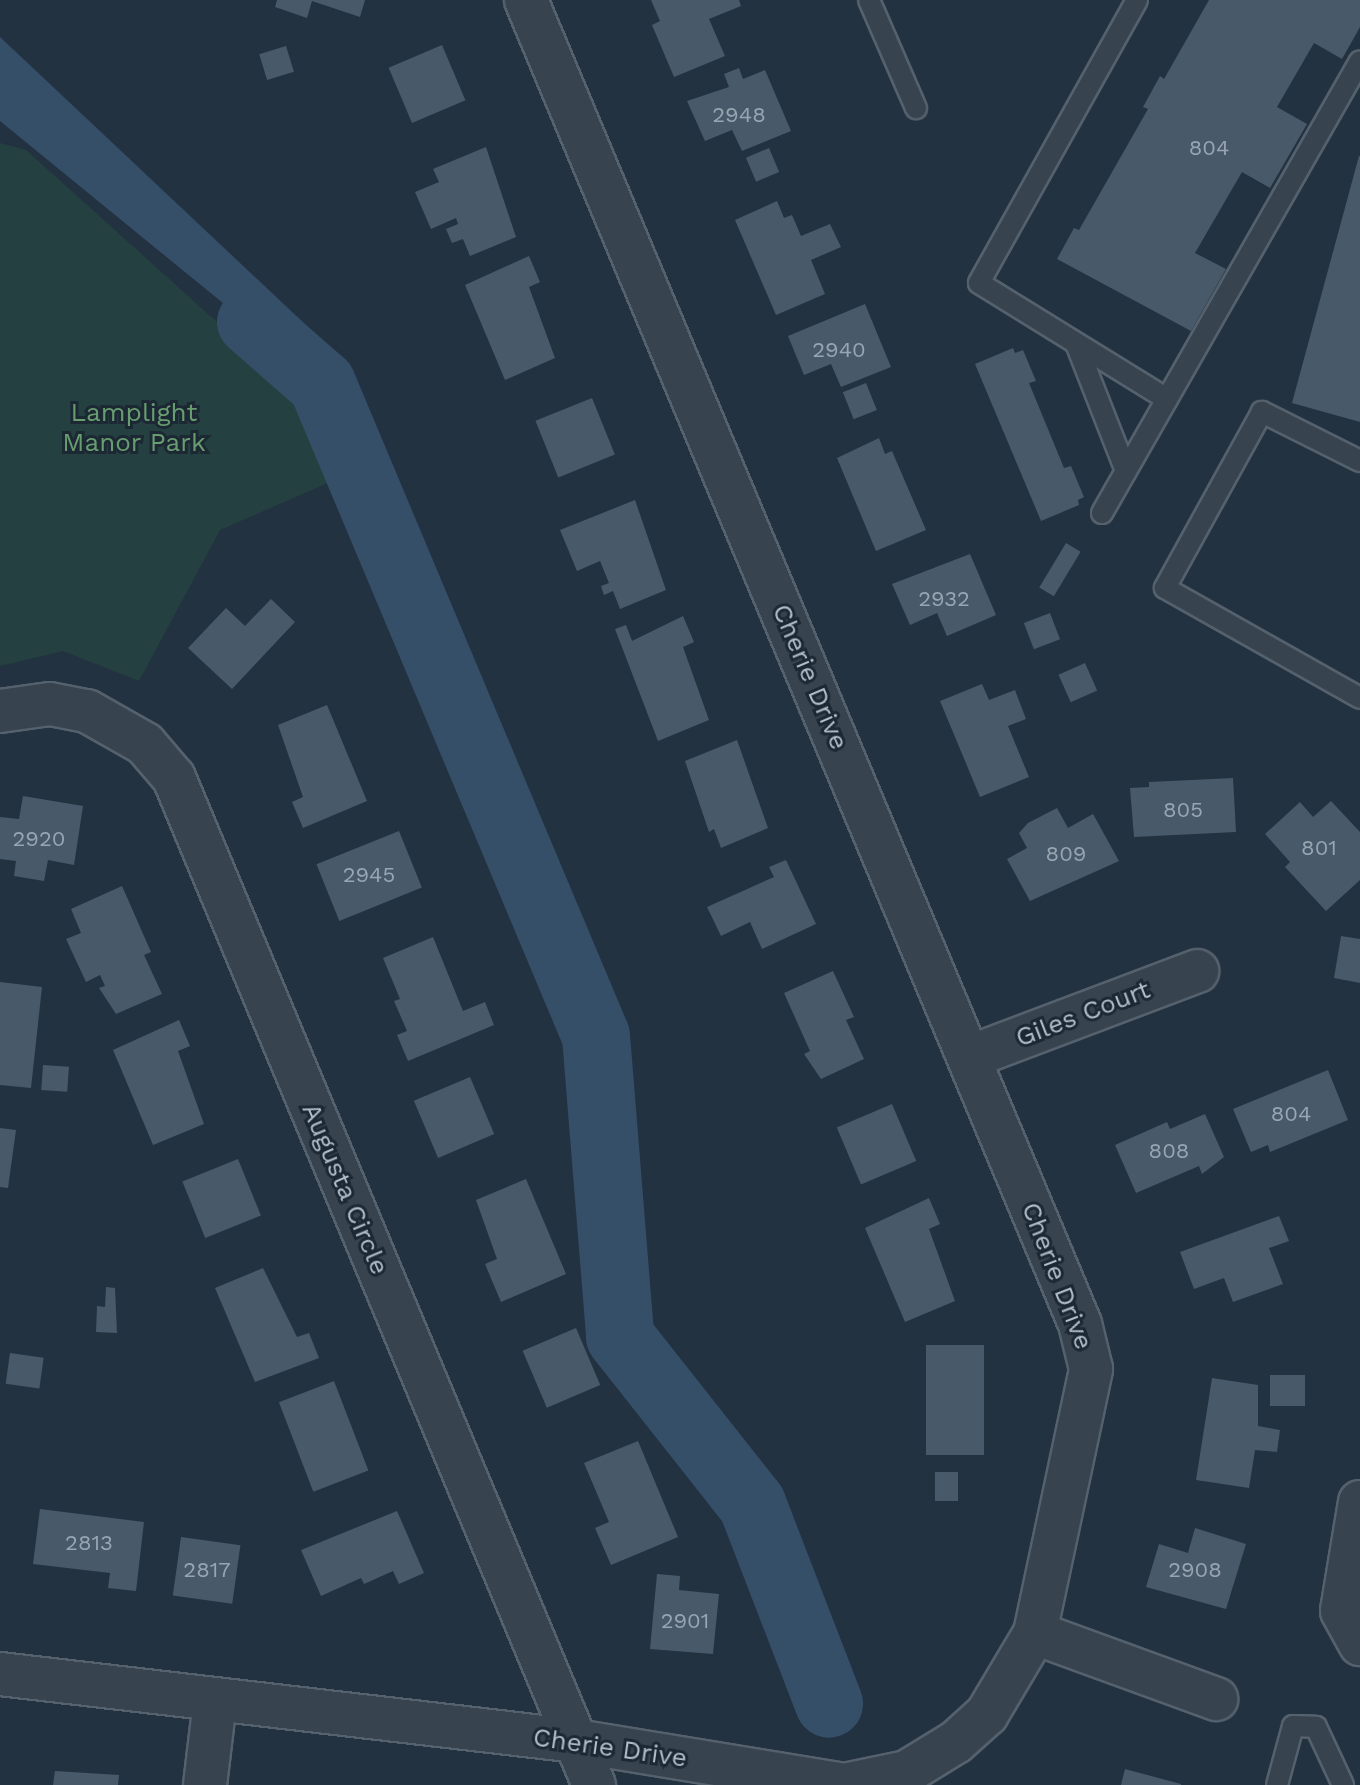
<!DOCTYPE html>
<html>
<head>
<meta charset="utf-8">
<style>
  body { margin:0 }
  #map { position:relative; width:1360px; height:1785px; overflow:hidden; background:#233240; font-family:"Work Sans",sans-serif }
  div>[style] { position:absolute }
  .green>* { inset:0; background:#254041 }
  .water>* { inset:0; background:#354f68 }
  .river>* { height:68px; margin:-34px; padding:0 34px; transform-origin:34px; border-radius:34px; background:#354f68 }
  .building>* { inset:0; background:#485969; transform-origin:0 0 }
  .roads { filter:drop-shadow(2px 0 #55616d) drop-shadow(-2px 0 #55616d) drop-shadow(0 2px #55616d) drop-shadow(0 -2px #55616d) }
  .service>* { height:20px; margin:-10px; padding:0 10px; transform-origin:10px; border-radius:10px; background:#37434f }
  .minor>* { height:42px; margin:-21px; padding:0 21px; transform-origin:21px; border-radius:21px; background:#37434f }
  span { translate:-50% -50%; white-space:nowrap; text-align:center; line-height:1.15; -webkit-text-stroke:6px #1c2834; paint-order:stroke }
  .number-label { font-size:22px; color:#98a5b2 }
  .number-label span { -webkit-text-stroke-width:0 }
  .park-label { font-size:26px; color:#689d70 }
  .street-label { font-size:26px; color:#b3beca }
</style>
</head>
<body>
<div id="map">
  <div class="green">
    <div style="clip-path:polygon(0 143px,26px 150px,288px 386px,346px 475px,220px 530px,139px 681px,63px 651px,0 666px)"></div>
  </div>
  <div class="water">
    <div style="clip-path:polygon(0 37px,341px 358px,322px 384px,0 121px)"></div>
  </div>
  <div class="river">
    <div style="left:251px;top:322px;width:94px;rotate:41.1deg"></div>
    <div style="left:322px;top:384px;width:707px;rotate:67.21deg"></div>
    <div style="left:596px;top:1036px;width:302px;rotate:85.4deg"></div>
    <div style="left:620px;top:1337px;width:213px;rotate:51.7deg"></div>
    <div style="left:752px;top:1504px;width:214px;rotate:68.9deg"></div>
  </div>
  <div class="building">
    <div style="clip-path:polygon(277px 0,365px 0,360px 17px,312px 1px,307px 18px,275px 7px)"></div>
    <div style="clip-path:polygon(651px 0,739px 0,741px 6px,709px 19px,725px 56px,674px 77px,652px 25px,660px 21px)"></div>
    <div style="clip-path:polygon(1209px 0,1360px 0,1360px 27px,1342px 59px,1314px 43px,1277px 107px,1307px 124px,1270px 188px,1242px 172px,1195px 253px,1226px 269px,1191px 331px,1057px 259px,1074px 228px,1079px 230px,1148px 109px,1143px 107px,1160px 76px,1164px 79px)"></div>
    <div style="left:442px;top:45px;width:60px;height:58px;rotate:67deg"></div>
    <div style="left:286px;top:46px;width:27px;height:28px;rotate:73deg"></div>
    <div style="clip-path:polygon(739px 68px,743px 79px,765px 70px,791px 131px,742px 151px,732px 130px,705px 141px,687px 101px,729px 87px,724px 74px)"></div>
    <div style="clip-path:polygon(486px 147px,516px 237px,470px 256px,463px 239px,452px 243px,446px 229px,458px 224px,456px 218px,431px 229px,415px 192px,439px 182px,433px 169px)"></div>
    <div style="left:769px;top:148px;width:26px;height:25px;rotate:67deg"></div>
    <div style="clip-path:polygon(1359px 156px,1360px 156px,1360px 422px,1292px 403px)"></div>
    <div style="clip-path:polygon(777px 201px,784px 218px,792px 215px,801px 236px,830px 224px,841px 247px,811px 260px,825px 294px,776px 315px,735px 220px)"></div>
    <div style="clip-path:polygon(529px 256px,540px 282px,529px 287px,555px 358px,505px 380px,465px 285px)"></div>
    <div style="clip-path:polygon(865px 304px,891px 367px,841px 387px,831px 364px,804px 375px,788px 336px)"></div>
    <div style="clip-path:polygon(1013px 348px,1015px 353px,1023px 350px,1036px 381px,1029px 383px,1064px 468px,1071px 466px,1084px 497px,1078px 500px,1079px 505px,1041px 521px,975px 364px)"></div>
    <div style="left:866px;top:383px;width:29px;height:25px;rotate:68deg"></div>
    <div style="left:592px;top:398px;width:61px;height:61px;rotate:68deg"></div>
    <div style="clip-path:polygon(879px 438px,885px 454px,892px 451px,926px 530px,876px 551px,837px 458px)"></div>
    <div style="clip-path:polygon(635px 500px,666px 590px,620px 609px,613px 591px,604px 595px,601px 586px,609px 583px,600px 561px,577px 571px,560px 530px)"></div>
    <div style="left:1066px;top:543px;width:17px;height:52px;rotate:31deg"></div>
    <div style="clip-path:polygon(970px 554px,996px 615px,947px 636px,937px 613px,910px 625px,892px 584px)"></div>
    <div style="clip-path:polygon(271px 599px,295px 622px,232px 689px,188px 648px,226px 608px,245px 626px)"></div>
    <div style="left:1050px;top:613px;width:28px;height:28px;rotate:69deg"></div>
    <div style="clip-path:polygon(683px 616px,694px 642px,683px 647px,709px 720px,658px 741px,615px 629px,626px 625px,632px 641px)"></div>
    <div style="left:1085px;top:663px;width:30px;height:29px;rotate:66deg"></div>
    <div style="clip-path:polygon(982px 684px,989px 700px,1015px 690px,1026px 719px,1008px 726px,1029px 777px,980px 797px,940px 701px)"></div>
    <div style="clip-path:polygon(327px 705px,367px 801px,303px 828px,292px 802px,303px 797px,278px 725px)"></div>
    <div style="clip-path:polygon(737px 740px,768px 828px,721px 848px,714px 829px,709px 832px,685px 761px)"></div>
    <div style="clip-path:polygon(1233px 778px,1236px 832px,1134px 837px,1130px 788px,1149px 787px,1149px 782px)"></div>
    <div style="clip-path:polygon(23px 796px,83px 806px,74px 865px,48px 860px,44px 881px,14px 876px,16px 861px,0 859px,0 817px,19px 819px)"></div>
    <div style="clip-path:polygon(1331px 801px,1360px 832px,1360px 880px,1326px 911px,1285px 867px,1290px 862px,1265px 834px,1300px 802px,1313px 817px)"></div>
    <div style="clip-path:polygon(1057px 808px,1068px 828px,1093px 814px,1119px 861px,1030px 901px,1007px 859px,1027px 848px,1019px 833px,1028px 823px)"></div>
    <div style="left:399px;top:831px;width:61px;height:89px;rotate:68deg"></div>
    <div style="clip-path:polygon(786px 860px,816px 924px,762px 949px,750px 922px,721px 936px,707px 907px,774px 877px,769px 867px)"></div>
    <div style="clip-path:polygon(122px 886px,151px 952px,144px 955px,162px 994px,116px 1014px,99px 988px,105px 986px,100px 975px,86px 982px,66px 939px,81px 933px,71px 909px)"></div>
    <div style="clip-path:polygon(1341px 936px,1360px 939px,1360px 983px,1334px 978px)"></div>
    <div style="clip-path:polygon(433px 937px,463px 1011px,485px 1002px,494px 1025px,408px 1061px,397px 1035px,407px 1031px,394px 1001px,400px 999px,383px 958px)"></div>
    <div style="clip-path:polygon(833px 971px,854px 1017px,846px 1020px,864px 1059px,821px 1079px,804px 1054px,810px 1051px,784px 993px)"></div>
    <div style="clip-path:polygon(0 982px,42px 987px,31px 1088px,0 1085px)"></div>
    <div style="clip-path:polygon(179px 1020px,190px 1046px,178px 1051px,204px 1124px,153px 1145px,113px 1050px)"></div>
    <div style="left:43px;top:1065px;width:26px;height:25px;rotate:4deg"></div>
    <div style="clip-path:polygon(1328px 1070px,1348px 1120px,1270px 1152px,1268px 1145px,1251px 1152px,1233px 1109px)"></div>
    <div style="left:470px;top:1077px;width:62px;height:61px;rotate:67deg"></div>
    <div style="left:892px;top:1104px;width:62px;height:60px;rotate:67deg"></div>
    <div style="clip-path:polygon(1205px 1114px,1224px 1157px,1202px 1174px,1199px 1166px,1136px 1193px,1115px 1145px,1167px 1122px,1170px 1129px)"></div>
    <div style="clip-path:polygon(0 1128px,16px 1130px,8px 1188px,0 1187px)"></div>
    <div style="left:238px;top:1159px;width:61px;height:60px;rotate:68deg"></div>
    <div style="clip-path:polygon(526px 1179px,566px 1274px,501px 1302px,485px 1264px,497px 1259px,476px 1200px)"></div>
    <div style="clip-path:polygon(929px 1198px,940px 1224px,929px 1229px,955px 1301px,905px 1322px,865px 1228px)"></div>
    <div style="clip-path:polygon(1279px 1216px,1289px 1241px,1269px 1248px,1283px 1284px,1233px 1302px,1224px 1278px,1194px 1289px,1180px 1252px)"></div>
    <div style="clip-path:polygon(263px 1268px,297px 1337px,309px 1333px,319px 1358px,255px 1382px,215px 1288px)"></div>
    <div style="clip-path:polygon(106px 1287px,115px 1288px,117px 1333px,96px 1332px,97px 1306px,105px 1307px)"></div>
    <div style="left:576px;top:1328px;width:62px;height:58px;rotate:67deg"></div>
    <div style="left:926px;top:1345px;width:58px;height:110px"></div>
    <div style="left:10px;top:1353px;width:34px;height:31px;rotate:8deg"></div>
    <div style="left:1270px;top:1375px;width:35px;height:31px"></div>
    <div style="clip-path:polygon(1212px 1378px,1258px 1385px,1258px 1426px,1280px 1430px,1277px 1452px,1255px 1450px,1249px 1488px,1196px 1480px)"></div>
    <div style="left:334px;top:1381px;width:96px;height:59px;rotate:69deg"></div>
    <div style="clip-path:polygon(638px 1441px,678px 1537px,611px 1565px,595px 1528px,609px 1522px,584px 1463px)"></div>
    <div style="left:935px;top:1472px;width:23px;height:29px"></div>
    <div style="clip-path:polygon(40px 1509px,144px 1522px,136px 1591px,108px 1588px,110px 1573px,33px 1564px)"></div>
    <div style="clip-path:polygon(397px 1511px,424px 1573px,399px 1584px,393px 1571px,364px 1584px,361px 1578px,321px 1596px,301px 1550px)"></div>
    <div style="clip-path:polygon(1195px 1528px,1246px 1544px,1226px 1609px,1146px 1587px,1159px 1544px,1188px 1553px)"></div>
    <div style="left:181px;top:1537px;width:60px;height:59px;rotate:8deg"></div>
    <div style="clip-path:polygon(657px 1574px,680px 1576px,679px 1590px,719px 1594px,713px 1654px,650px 1649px)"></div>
    <div style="clip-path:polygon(1125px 1769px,1181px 1784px,1181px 1785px,1121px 1785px)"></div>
    <div style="clip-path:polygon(55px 1771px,119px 1775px,118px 1785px,53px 1785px)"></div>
  </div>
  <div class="roads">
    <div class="service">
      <div style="left:869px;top:0;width:118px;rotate:66.5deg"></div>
      <div style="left:1137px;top:0;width:324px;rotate:119.2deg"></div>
      <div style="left:979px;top:283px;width:221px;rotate:31.7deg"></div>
      <div style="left:1077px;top:346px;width:134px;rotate:68.6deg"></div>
      <div style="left:1360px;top:461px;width:110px;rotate:-153.4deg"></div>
      <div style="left:1262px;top:412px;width:201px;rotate:118.9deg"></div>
      <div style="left:1165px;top:588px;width:224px;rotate:29.4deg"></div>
      <div style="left:1102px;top:513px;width:520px;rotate:-60.28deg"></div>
      <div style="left:1277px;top:1785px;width:61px;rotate:-74.8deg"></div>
      <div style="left:1293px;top:1726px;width:23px;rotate:2deg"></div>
      <div style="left:1316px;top:1727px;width:64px;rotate:65deg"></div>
    </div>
    <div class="minor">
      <div style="left:0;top:711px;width:50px;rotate:-8deg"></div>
      <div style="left:50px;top:704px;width:38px;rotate:11deg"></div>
      <div style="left:87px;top:711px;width:67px;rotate:29.6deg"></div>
      <div style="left:145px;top:744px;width:45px;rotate:49.5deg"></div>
      <div style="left:174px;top:778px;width:1091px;rotate:67.36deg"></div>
      <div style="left:970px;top:1057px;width:243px;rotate:-20.7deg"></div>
      <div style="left:1360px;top:1502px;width:110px;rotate:99.4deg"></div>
      <div style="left:1342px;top:1611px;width:38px;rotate:61deg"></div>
      <div style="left:1035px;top:1633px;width:193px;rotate:20deg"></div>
      <div style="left:0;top:1674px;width:580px;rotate:6.63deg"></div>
      <div style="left:576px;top:1741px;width:272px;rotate:9.3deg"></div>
      <div style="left:844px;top:1785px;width:64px;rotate:-11.7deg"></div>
      <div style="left:907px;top:1772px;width:57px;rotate:-31.5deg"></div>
      <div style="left:956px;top:1742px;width:42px;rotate:-42.1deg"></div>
      <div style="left:987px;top:1714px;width:94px;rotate:-59.3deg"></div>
      <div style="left:1035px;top:1633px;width:270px;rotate:-78deg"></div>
      <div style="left:1091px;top:1369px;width:46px;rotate:-103.7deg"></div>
      <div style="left:1080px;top:1324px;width:1435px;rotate:-112.71deg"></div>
      <div style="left:205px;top:1785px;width:85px;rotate:-83.2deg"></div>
    </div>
  </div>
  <div class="number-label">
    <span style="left:739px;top:115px">2948</span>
    <span style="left:1209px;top:148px">804</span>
    <span style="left:839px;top:350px">2940</span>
    <span style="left:944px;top:599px">2932</span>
    <span style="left:1183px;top:810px">805</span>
    <span style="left:39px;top:839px">2920</span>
    <span style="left:1319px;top:848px">801</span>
    <span style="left:1066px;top:854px">809</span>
    <span style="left:369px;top:875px">2945</span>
    <span style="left:1291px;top:1114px">804</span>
    <span style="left:1169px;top:1151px">808</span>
    <span style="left:89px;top:1543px">2813</span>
    <span style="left:207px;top:1570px">2817</span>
    <span style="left:1195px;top:1570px">2908</span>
    <span style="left:685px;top:1621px">2901</span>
  </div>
  <div class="park-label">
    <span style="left:134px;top:428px">Lamplight<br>Manor Park</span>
  </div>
  <div class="street-label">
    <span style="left:810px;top:677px;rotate:67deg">Cherie Drive</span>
    <span style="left:1083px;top:1014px;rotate:-21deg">Giles Court</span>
    <span style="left:345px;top:1189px;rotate:67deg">Augusta Circle</span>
    <span style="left:1057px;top:1276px;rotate:69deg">Cherie Drive</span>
    <span style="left:610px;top:1748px;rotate:8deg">Cherie Drive</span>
  </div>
</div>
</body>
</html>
